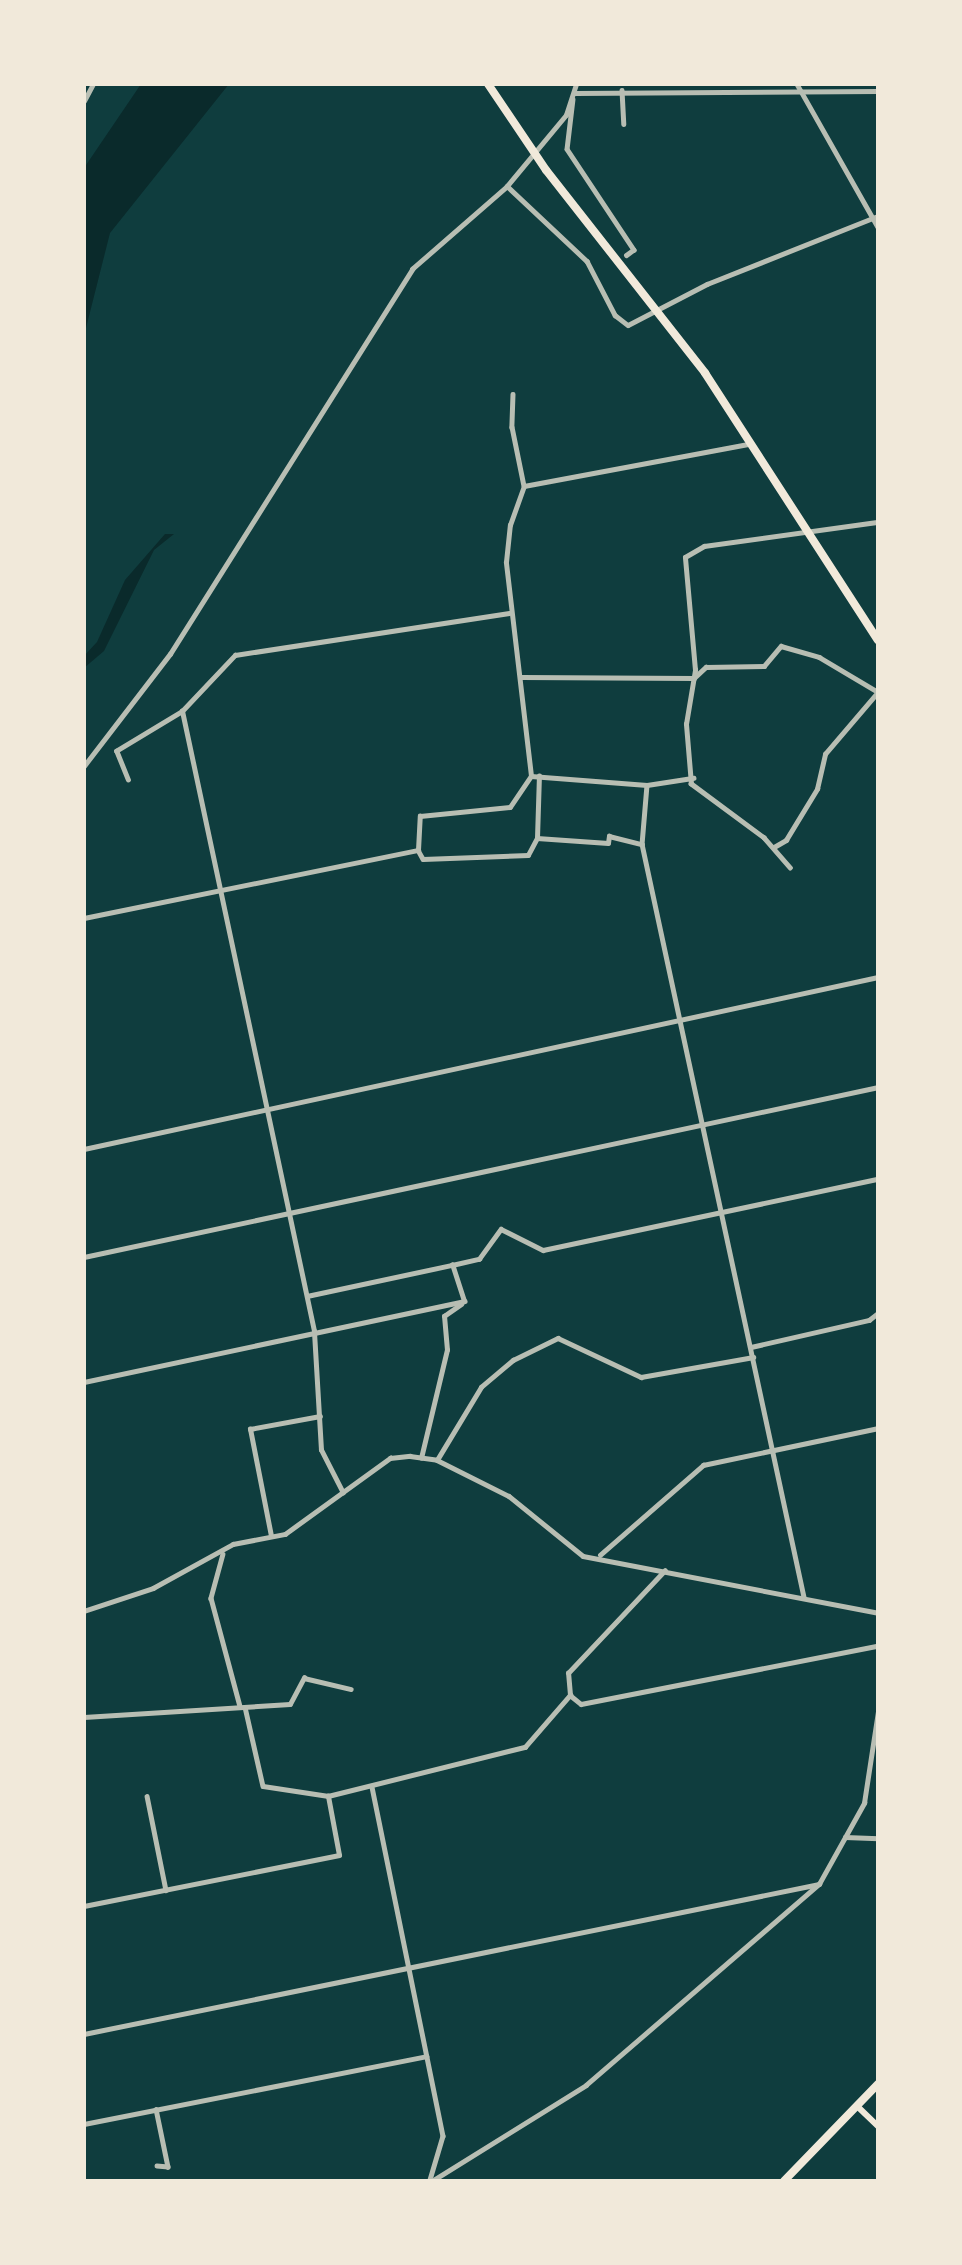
<!DOCTYPE html>
<html>
<head>
<meta charset="utf-8">
<style>
  body { margin:0 }
  #map { position:relative; width:962px; height:2265px; overflow:hidden; background:#0f3d3e; font-family:Merriweather,serif }
  div>[style] { position:absolute }
  .water>* { inset:0; background:#0a2a2b }
  .minor>* { height:4.5px; margin:-2.25px; padding:0 2.25px; transform-origin:2.25px; border-radius:2.25px; background:#b8beb3 }
  .secondary>* { height:6px; margin:-3px; padding:0 3px; transform-origin:3px; border-radius:3px; background:#f1e9da }
  .trunk>* { height:8px; margin:-4px; padding:0 4px; transform-origin:4px; border-radius:4px; background:#f1e9da }
  span { translate:-50% -50%; white-space:nowrap; text-align:center; line-height:1.15; -webkit-text-stroke:7px #f1e9da; paint-order:stroke }
  .frame { position:absolute; inset:0; border:86px solid #f1e9da; pointer-events:none }
</style>
</head>
<body>
<div id="map">
  <div class="water">
    <div style="clip-path:polygon(141px 84px,229px 84px,110px 233px,84px 336px,84px 168px)"></div>
    <div style="clip-path:polygon(165px 534px,174px 534px,154px 550px,104px 651px,84px 668px,84px 656px,97px 642px,125px 580px)"></div>
  </div>
  <div class="minor">
    <div style="left:797px;top:84px;width:164px;rotate:60.5deg"></div>
    <div style="left:622px;top:90px;width:34px;rotate:87deg"></div>
    <div style="left:575px;top:93px;width:303px;rotate:-0.4deg"></div>
    <div style="left:573px;top:99px;width:50px;rotate:96.8deg"></div>
    <div style="left:567px;top:149px;width:121px;rotate:56.4deg"></div>
    <div style="left:634px;top:250px;width:9px;rotate:144deg"></div>
    <div style="left:84px;top:101px;width:19px;rotate:-62deg"></div>
    <div style="left:507px;top:186px;width:110px;rotate:43.2deg"></div>
    <div style="left:587px;top:261px;width:61px;rotate:62.6deg"></div>
    <div style="left:615px;top:315px;width:16px;rotate:38deg"></div>
    <div style="left:628px;top:325px;width:89px;rotate:-27.4deg"></div>
    <div style="left:707px;top:284px;width:184px;rotate:-21.7deg"></div>
    <div style="left:513px;top:394px;width:33px;rotate:92deg"></div>
    <div style="left:512px;top:427px;width:60px;rotate:78.5deg"></div>
    <div style="left:522px;top:677px;width:172px;rotate:0.3deg"></div>
    <div style="left:694px;top:678px;width:16px;rotate:-43deg"></div>
    <div style="left:706px;top:667px;width:58px;rotate:-1deg"></div>
    <div style="left:764px;top:666px;width:26px;rotate:-50deg"></div>
    <div style="left:781px;top:646px;width:40px;rotate:16deg"></div>
    <div style="left:819px;top:657px;width:69px;rotate:30.7deg"></div>
    <div style="left:84px;top:766px;width:141px;rotate:-52.5deg"></div>
    <div style="left:170px;top:654px;width:455px;rotate:-57.8deg"></div>
    <div style="left:412px;top:269px;width:126px;rotate:-41.1deg"></div>
    <div style="left:507px;top:186px;width:92px;rotate:-50.3deg"></div>
    <div style="left:566px;top:115px;width:33px;rotate:-72deg"></div>
    <div style="left:531px;top:776px;width:116px;rotate:4.4deg"></div>
    <div style="left:647px;top:785px;width:47px;rotate:-8.7deg"></div>
    <div style="left:128px;top:780px;width:31px;rotate:-112deg"></div>
    <div style="left:116px;top:751px;width:77px;rotate:-31.2deg"></div>
    <div style="left:647px;top:785px;width:59px;rotate:94.8deg"></div>
    <div style="left:642px;top:844px;width:770px;rotate:77.86deg"></div>
    <div style="left:537px;top:838px;width:71px;rotate:4deg"></div>
    <div style="left:608px;top:843px;width:7px;rotate:-82deg"></div>
    <div style="left:609px;top:836px;width:34px;rotate:14deg"></div>
    <div style="left:774px;top:847px;width:14px;rotate:-30deg"></div>
    <div style="left:786px;top:840px;width:60px;rotate:-58.7deg"></div>
    <div style="left:817px;top:789px;width:36px;rotate:-77deg"></div>
    <div style="left:825px;top:754px;width:82px;rotate:-49.5deg"></div>
    <div style="left:418px;top:850px;width:34px;rotate:-87deg"></div>
    <div style="left:420px;top:816px;width:90px;rotate:-5.7deg"></div>
    <div style="left:510px;top:807px;width:37px;rotate:-56deg"></div>
    <div style="left:531px;top:776px;width:215px;rotate:-96.7deg"></div>
    <div style="left:506px;top:562px;width:37px;rotate:-84deg"></div>
    <div style="left:510px;top:525px;width:41px;rotate:-70.3deg"></div>
    <div style="left:524px;top:486px;width:229px;rotate:-10.6deg"></div>
    <div style="left:790px;top:868px;width:40px;rotate:-131deg"></div>
    <div style="left:764px;top:838px;width:91px;rotate:-143.5deg"></div>
    <div style="left:691px;top:784px;width:60px;rotate:-94.8deg"></div>
    <div style="left:686px;top:724px;width:55px;rotate:-80.5deg"></div>
    <div style="left:695px;top:670px;width:113px;rotate:-95.1deg"></div>
    <div style="left:685px;top:557px;width:22px;rotate:-30deg"></div>
    <div style="left:704px;top:546px;width:176px;rotate:-7.9deg"></div>
    <div style="left:84px;top:918px;width:341px;rotate:-11.5deg"></div>
    <div style="left:418px;top:850px;width:10px;rotate:61deg"></div>
    <div style="left:423px;top:859px;width:105px;rotate:-2.2deg"></div>
    <div style="left:528px;top:855px;width:19px;rotate:-62deg"></div>
    <div style="left:537px;top:838px;width:62px;rotate:-88.2deg"></div>
    <div style="left:84px;top:1149px;width:812px;rotate:-12.22deg"></div>
    <div style="left:84px;top:1257px;width:812px;rotate:-12.08deg"></div>
    <div style="left:307px;top:1296px;width:148px;rotate:-12.1deg"></div>
    <div style="left:751px;top:1347px;width:121px;rotate:-12.9deg"></div>
    <div style="left:869px;top:1320px;width:11px;rotate:-38deg"></div>
    <div style="left:84px;top:1382px;width:389px;rotate:-12deg"></div>
    <div style="left:464px;top:1301px;width:38px;rotate:-108deg"></div>
    <div style="left:452px;top:1265px;width:28px;rotate:-13deg"></div>
    <div style="left:479px;top:1259px;width:37px;rotate:-54deg"></div>
    <div style="left:501px;top:1229px;width:47px;rotate:26.6deg"></div>
    <div style="left:543px;top:1250px;width:342px;rotate:-12deg"></div>
    <div style="left:421px;top:1458px;width:111px;rotate:-76.5deg"></div>
    <div style="left:447px;top:1350px;width:34px;rotate:-95deg"></div>
    <div style="left:444px;top:1316px;width:21px;rotate:-35deg"></div>
    <div style="left:437px;top:1460px;width:85px;rotate:-58.9deg"></div>
    <div style="left:481px;top:1387px;width:42px;rotate:-40.2deg"></div>
    <div style="left:513px;top:1360px;width:50px;rotate:-26.1deg"></div>
    <div style="left:558px;top:1338px;width:92px;rotate:25.2deg"></div>
    <div style="left:641px;top:1377px;width:114px;rotate:-10.1deg"></div>
    <div style="left:343px;top:1493px;width:48px;rotate:-117.1deg"></div>
    <div style="left:321px;top:1450px;width:119px;rotate:-93.4deg"></div>
    <div style="left:314px;top:1331px;width:634px;rotate:-102.02deg"></div>
    <div style="left:182px;top:711px;width:77px;rotate:-46.6deg"></div>
    <div style="left:235px;top:655px;width:277px;rotate:-8.7deg"></div>
    <div style="left:271px;top:1536px;width:109px;rotate:-101.1deg"></div>
    <div style="left:250px;top:1429px;width:71px;rotate:-10.5deg"></div>
    <div style="left:223px;top:1554px;width:46px;rotate:105.3deg"></div>
    <div style="left:211px;top:1598px;width:112px;rotate:75deg"></div>
    <div style="left:600px;top:1555px;width:137px;rotate:-41.1deg"></div>
    <div style="left:703px;top:1465px;width:179px;rotate:-11.9deg"></div>
    <div style="left:84px;top:1611px;width:73px;rotate:-18.4deg"></div>
    <div style="left:153px;top:1588px;width:91px;rotate:-28.8deg"></div>
    <div style="left:233px;top:1544px;width:53px;rotate:-10.9deg"></div>
    <div style="left:285px;top:1534px;width:130px;rotate:-35.9deg"></div>
    <div style="left:390px;top:1458px;width:20px;rotate:-6deg"></div>
    <div style="left:410px;top:1456px;width:27px;rotate:8deg"></div>
    <div style="left:437px;top:1460px;width:80px;rotate:26.6deg"></div>
    <div style="left:509px;top:1496px;width:95px;rotate:39deg"></div>
    <div style="left:583px;top:1556px;width:300px;rotate:10.9deg"></div>
    <div style="left:570px;top:1695px;width:14px;rotate:39deg"></div>
    <div style="left:581px;top:1704px;width:303px;rotate:-11.1deg"></div>
    <div style="left:245px;top:1707px;width:81px;rotate:77.2deg"></div>
    <div style="left:263px;top:1786px;width:66px;rotate:8.7deg"></div>
    <div style="left:328px;top:1796px;width:203px;rotate:-14deg"></div>
    <div style="left:525px;top:1747px;width:69px;rotate:-49.1deg"></div>
    <div style="left:570px;top:1695px;width:22px;rotate:-95deg"></div>
    <div style="left:568px;top:1673px;width:141px;rotate:-46.7deg"></div>
    <div style="left:84px;top:1717px;width:206px;rotate:-3.6deg"></div>
    <div style="left:290px;top:1704px;width:30px;rotate:-62deg"></div>
    <div style="left:304px;top:1678px;width:48px;rotate:13.2deg"></div>
    <div style="left:372px;top:1787px;width:356px;rotate:78.5deg"></div>
    <div style="left:443px;top:2136px;width:46px;rotate:106.5deg"></div>
    <div style="left:147px;top:1796px;width:96px;rotate:78.6deg"></div>
    <div style="left:845px;top:1837px;width:33px;rotate:2deg"></div>
    <div style="left:84px;top:1906px;width:260px;rotate:-11.3deg"></div>
    <div style="left:339px;top:1855px;width:60px;rotate:-100.6deg"></div>
    <div style="left:84px;top:2034px;width:750px;rotate:-11.53deg"></div>
    <div style="left:156px;top:2109px;width:59px;rotate:78.3deg"></div>
    <div style="left:168px;top:2167px;width:11px;rotate:-175deg"></div>
    <div style="left:84px;top:2124px;width:349px;rotate:-11.2deg"></div>
    <div style="left:432px;top:2181px;width:181px;rotate:-31.9deg"></div>
    <div style="left:586px;top:2085px;width:308px;rotate:-40.8deg"></div>
    <div style="left:819px;top:1884px;width:93px;rotate:-60.9deg"></div>
    <div style="left:864px;top:1803px;width:93px;rotate:-81.3deg"></div>
  </div>
  <div class="secondary">
    <div style="left:857px;top:2106px;width:29px;rotate:44deg"></div>
  </div>
  <div class="trunk">
    <div style="left:488px;top:84px;width:104px;rotate:56deg"></div>
    <div style="left:546px;top:170px;width:258px;rotate:51.9deg"></div>
    <div style="left:705px;top:373px;width:318px;rotate:57.1deg"></div>
    <div style="left:784px;top:2181px;width:135px;rotate:-45.9deg"></div>
  </div>
  <div class="frame"></div>
</div>
</body>
</html>
